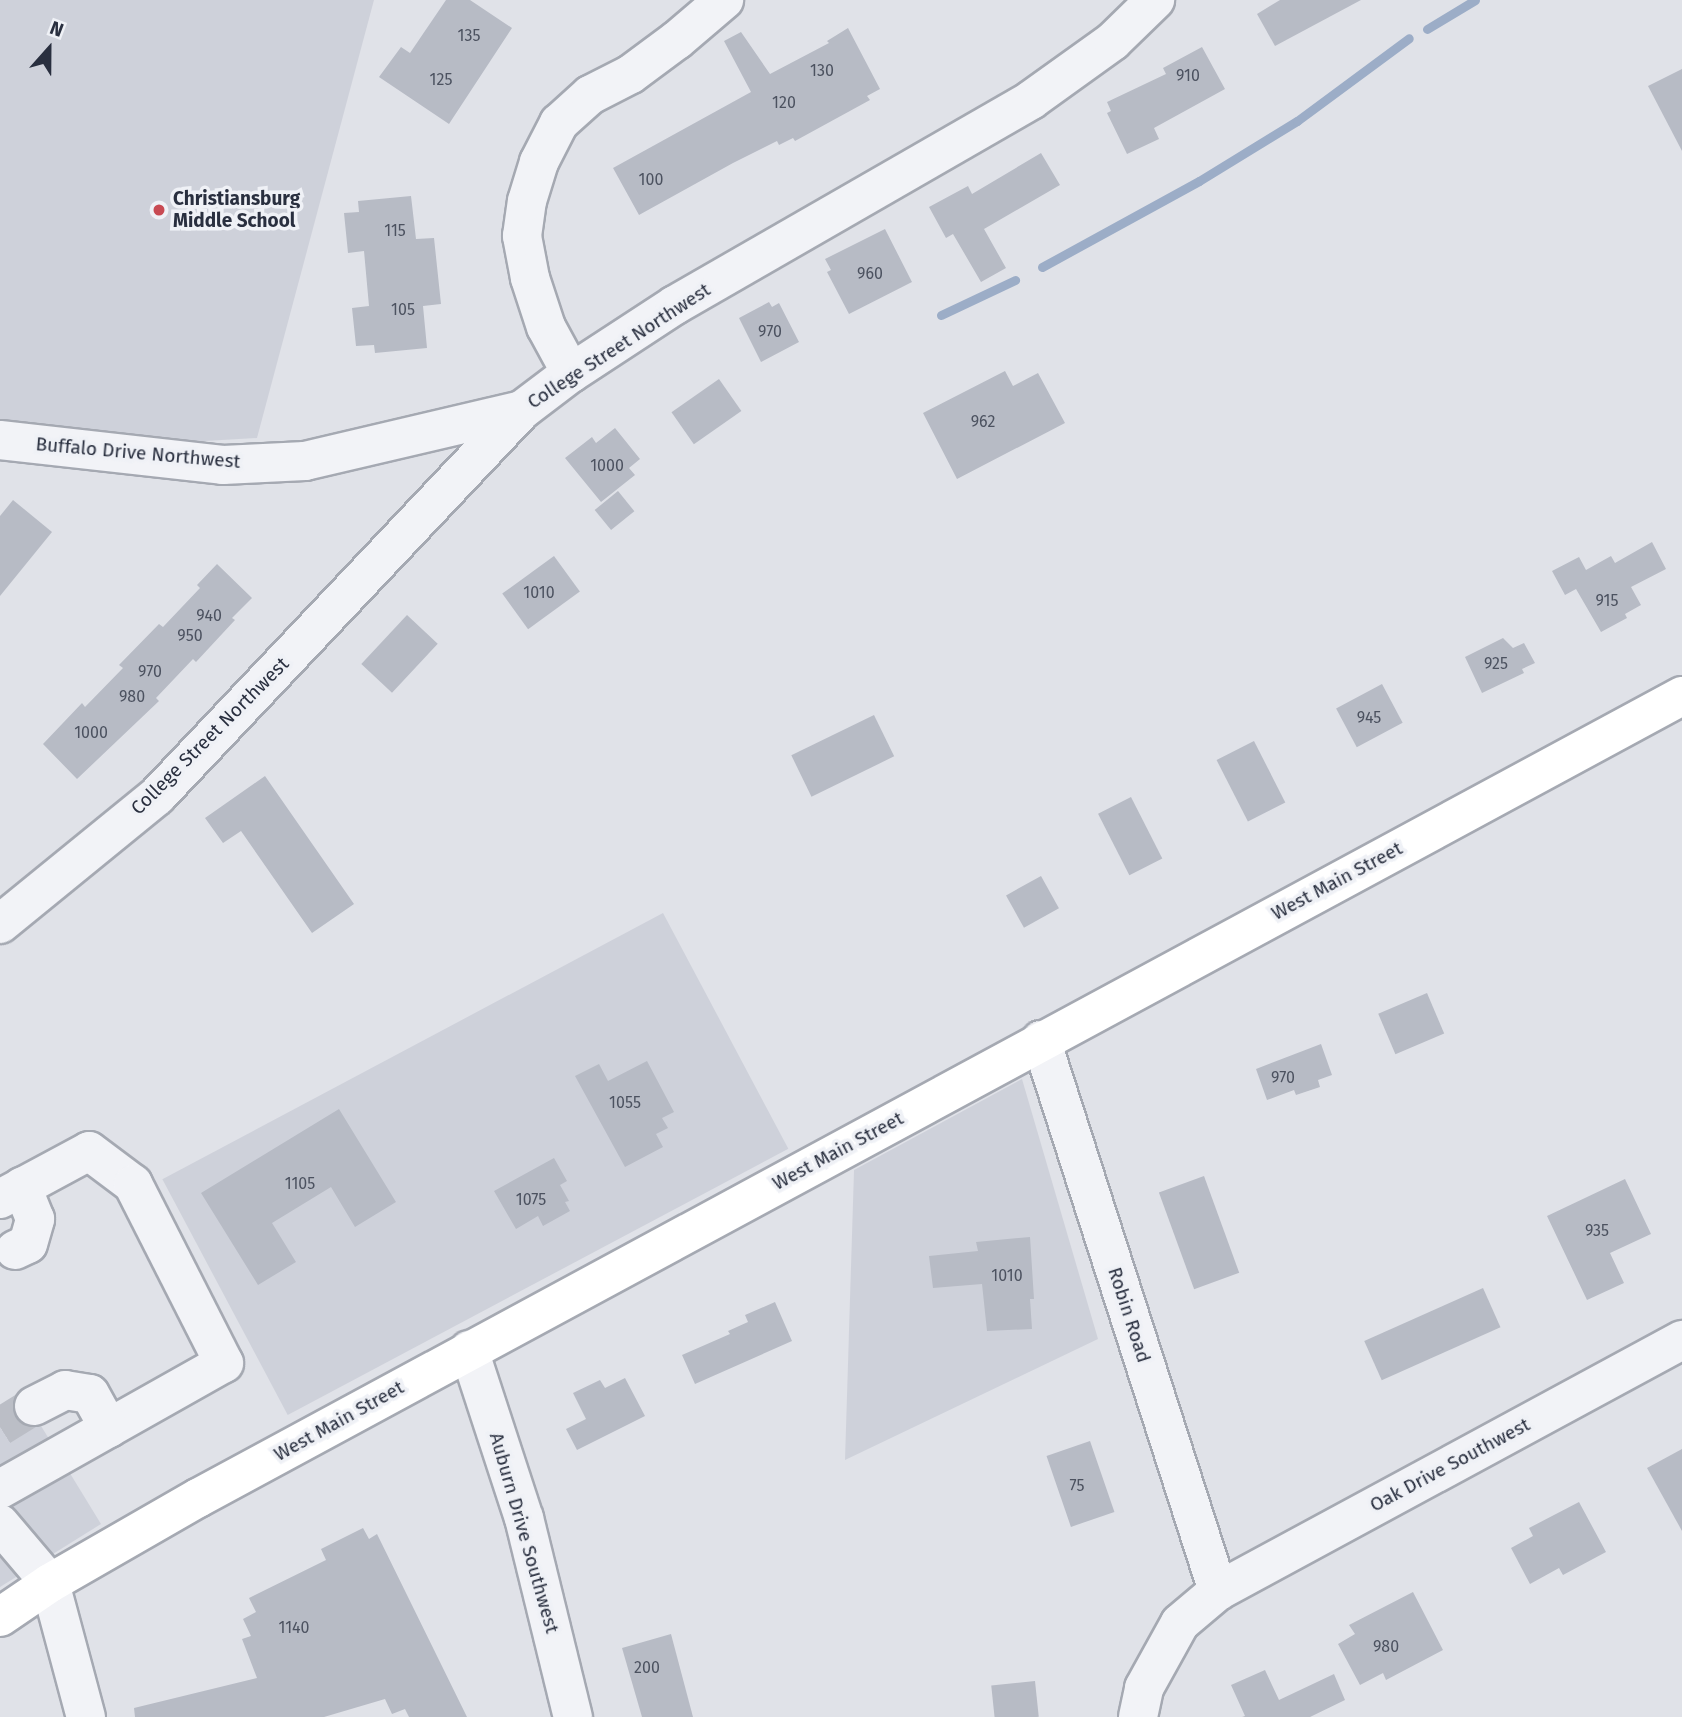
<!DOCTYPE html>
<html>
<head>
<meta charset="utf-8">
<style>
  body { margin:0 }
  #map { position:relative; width:1682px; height:1717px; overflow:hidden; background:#e0e2e8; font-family:"Fira Sans",sans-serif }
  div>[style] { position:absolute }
  .built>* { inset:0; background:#ced1da; transform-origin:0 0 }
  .stream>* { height:9px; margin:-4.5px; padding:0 4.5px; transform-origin:4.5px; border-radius:4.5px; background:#9cadc7 }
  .building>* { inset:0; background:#b7bbc5; transform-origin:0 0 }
  .minor-tunnel>* { height:38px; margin-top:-19px; transform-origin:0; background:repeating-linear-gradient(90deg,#bbbec6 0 38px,transparent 0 57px) }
  .roads { filter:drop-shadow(2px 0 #a5a9b2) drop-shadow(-2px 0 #a5a9b2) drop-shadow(0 2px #a5a9b2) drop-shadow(0 -2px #a5a9b2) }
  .minor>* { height:38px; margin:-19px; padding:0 19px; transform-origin:19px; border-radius:19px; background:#f2f3f7 }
  .major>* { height:38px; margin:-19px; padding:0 19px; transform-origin:19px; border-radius:19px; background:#fff }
  .dots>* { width:19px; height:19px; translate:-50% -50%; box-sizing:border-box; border:4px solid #eff1f6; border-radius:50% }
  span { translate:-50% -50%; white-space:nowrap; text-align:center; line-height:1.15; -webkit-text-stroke:7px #eff1f6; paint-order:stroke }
  .number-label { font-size:16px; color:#4c5260 }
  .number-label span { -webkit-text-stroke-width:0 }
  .poi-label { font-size:19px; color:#292f3f; font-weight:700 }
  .left { translate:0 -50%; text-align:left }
  .street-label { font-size:19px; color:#292f3f }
  .north { position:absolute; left:14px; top:14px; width:70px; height:70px; -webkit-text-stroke:5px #eff1f6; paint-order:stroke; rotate:21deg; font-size:19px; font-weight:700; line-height:28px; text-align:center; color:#292f3f }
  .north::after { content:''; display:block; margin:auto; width:24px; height:32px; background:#292f3f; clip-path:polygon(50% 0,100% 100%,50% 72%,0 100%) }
</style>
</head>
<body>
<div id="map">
  <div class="built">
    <div style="clip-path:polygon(0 0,374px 0,257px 438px,188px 442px,0 420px)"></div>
    <div style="left:663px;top:913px;width:267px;height:567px;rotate:62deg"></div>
    <div style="clip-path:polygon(1022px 1079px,1098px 1339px,845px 1460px,854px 1170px)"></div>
    <div style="clip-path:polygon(27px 1403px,101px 1524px,0 1587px,0 1417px)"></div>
  </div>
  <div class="stream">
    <div style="left:1427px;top:29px;width:56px;rotate:-31.1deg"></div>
    <div style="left:1042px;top:267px;width:179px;rotate:-28.7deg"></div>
    <div style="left:1199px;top:181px;width:115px;rotate:-31.5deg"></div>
    <div style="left:1297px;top:121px;width:139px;rotate:-36.5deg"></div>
    <div style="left:941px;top:315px;width:82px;rotate:-25.3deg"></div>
  </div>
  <div class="building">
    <div style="clip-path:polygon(446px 0,470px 0,512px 28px,449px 124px,379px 77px,401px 47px,410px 53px)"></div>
    <div style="clip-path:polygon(1280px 0,1361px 0,1275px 46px,1257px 14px)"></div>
    <div style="clip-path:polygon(848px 28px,880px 89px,867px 96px,870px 100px,795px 141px,793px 138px,779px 145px,777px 141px,733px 163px,639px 215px,613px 168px,751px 92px,724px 41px,741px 32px,770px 74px,829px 43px,827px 41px)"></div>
    <div style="clip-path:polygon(1202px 47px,1225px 89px,1154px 128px,1159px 139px,1127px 154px,1107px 113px,1111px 111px,1107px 102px,1166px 74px,1163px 68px)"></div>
    <div style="clip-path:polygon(1682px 69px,1682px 151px,1648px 86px)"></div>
    <div style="clip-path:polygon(1041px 153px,1060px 185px,984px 229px,1006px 268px,981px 282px,953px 234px,946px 238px,929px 207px,968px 186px,972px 194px)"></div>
    <div style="clip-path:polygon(411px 196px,416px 239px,434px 238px,441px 304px,423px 306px,427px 348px,375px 353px,374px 345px,356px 346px,352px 308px,369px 306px,364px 251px,348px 253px,344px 213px,359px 212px,358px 201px)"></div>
    <div style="clip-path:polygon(885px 229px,912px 282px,849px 314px,827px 272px,831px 270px,825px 259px)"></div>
    <div style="clip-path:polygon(769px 302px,772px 307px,779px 303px,799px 342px,761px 362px,739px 318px)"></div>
    <div style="clip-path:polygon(1005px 371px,1013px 386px,1038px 373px,1065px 423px,957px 479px,923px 413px)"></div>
    <div style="left:719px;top:379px;width:39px;height:58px;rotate:55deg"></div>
    <div style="clip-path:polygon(615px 428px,640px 459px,629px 468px,635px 475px,601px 502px,565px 458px,592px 437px,596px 443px)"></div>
    <div style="left:618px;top:491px;width:26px;height:30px;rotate:51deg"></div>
    <div style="clip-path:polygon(13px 500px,52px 532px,0 596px,0 516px)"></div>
    <div style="clip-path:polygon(1652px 542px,1666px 569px,1631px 587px,1641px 605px,1625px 614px,1627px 618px,1601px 632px,1576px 589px,1565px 595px,1552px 571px,1579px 557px,1586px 570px,1611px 556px,1615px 563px)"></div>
    <div style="left:554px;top:556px;width:44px;height:64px;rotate:54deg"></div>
    <div style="clip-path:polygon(217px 564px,252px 598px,232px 618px,235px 620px,196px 662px,193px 659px,156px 698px,159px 701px,77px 779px,43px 744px,82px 703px,85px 707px,123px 668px,119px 665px,159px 624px,163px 627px,200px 588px,197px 585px)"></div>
    <div style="left:407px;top:615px;width:42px;height:67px;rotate:43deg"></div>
    <div style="clip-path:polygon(1503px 638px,1513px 648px,1524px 643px,1535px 663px,1522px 669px,1524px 673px,1482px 693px,1465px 657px)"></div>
    <div style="left:1382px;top:684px;width:44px;height:52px;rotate:62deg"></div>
    <div style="left:874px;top:715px;width:46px;height:92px;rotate:64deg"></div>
    <div style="left:1254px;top:741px;width:69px;height:42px;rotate:63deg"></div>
    <div style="clip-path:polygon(265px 776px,354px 904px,312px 933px,241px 831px,223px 843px,205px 818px)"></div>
    <div style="left:1131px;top:797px;width:69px;height:37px;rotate:63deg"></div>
    <div style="left:1041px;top:876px;width:37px;height:40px;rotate:61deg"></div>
    <div style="left:1427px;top:993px;width:44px;height:53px;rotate:67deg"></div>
    <div style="clip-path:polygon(1321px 1044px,1332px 1075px,1318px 1080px,1320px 1087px,1296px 1095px,1294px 1090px,1267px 1100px,1256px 1069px)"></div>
    <div style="clip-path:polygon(647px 1061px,674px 1112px,662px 1118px,668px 1128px,656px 1134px,663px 1147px,625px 1167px,575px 1076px,599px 1064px,608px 1081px)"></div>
    <div style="clip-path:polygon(339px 1109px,396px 1202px,355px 1227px,331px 1187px,272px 1223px,296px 1262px,258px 1285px,201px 1193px)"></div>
    <div style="clip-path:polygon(554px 1158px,567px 1181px,560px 1185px,569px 1201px,565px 1202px,570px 1211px,543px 1226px,538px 1216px,516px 1229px,494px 1191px)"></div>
    <div style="left:1204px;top:1176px;width:103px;height:48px;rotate:70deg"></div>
    <div style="clip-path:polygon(1625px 1179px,1651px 1234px,1610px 1253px,1624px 1283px,1587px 1300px,1547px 1216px)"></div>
    <div style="clip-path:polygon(1030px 1237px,1034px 1299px,1030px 1299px,1032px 1329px,987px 1331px,982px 1284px,933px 1288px,929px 1256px,978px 1251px,976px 1242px)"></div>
    <div style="left:1483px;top:1288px;width:43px;height:130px;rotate:66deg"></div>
    <div style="clip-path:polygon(775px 1302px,792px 1341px,695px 1384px,682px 1355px,730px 1334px,728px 1331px,748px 1322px,745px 1315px)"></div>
    <div style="clip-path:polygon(625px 1378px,645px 1416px,577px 1450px,566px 1429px,586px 1419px,573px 1393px,600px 1380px,605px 1388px)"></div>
    <div style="left:1090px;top:1441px;width:75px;height:46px;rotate:71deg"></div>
    <div style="clip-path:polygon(1682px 1449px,1682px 1531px,1647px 1468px)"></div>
    <div style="clip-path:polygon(1579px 1502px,1606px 1552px,1563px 1575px,1559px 1568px,1530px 1584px,1511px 1548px,1533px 1536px,1529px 1528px)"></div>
    <div style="clip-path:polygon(363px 1528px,369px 1539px,377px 1534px,467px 1717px,409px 1717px,405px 1709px,392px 1714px,385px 1699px,324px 1717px,135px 1717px,134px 1708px,257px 1678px,242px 1639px,251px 1636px,243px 1619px,256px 1612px,249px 1598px,326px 1560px,321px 1549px)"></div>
    <div style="clip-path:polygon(1413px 1592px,1443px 1650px,1386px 1680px,1383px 1673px,1360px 1685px,1338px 1644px,1355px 1634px,1349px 1625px)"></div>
    <div style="clip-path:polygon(671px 1634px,693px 1717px,642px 1717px,622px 1648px)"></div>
    <div style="clip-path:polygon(1265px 1670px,1279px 1700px,1334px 1674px,1345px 1700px,1310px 1717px,1242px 1717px,1245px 1716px,1231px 1685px)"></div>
    <div style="left:1035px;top:1681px;width:36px;height:44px;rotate:84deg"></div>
  </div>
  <div class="minor-tunnel">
    <div style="left:0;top:1427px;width:40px;rotate:-32deg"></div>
  </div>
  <div class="roads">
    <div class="minor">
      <div style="left:571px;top:373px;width:52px;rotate:-118.5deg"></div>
      <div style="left:546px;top:327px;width:52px;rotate:-108.1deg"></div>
      <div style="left:530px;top:278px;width:43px;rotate:-100.8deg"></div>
      <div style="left:522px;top:236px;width:35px;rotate:-82deg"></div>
      <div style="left:527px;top:201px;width:41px;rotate:-72.9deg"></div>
      <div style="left:539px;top:162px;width:44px;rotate:-62.9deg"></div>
      <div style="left:559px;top:123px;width:42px;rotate:-42.1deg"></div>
      <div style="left:590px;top:95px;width:46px;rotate:-27.1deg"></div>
      <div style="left:631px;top:74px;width:57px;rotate:-36.5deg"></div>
      <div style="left:677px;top:40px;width:62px;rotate:-40.4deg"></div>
      <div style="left:0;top:440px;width:224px;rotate:6.4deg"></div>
      <div style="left:223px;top:465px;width:82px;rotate:-2.8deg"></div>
      <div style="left:305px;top:461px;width:223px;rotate:-13.2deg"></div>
      <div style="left:0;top:924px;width:203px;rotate:-39.2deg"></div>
      <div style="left:157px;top:796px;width:531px;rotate:-46.6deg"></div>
      <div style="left:522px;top:410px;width:61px;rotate:-37.1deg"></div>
      <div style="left:571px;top:373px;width:124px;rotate:-33.2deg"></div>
      <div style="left:675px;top:305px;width:411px;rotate:-29.9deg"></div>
      <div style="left:1031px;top:100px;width:101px;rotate:-35.7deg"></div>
      <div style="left:1113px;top:41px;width:59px;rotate:-44.3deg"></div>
      <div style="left:1041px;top:1040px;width:579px;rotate:72.19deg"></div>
      <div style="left:0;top:1199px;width:101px;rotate:-28.3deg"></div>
      <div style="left:89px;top:1151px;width:55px;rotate:36.9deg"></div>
      <div style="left:133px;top:1184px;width:201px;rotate:63.1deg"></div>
      <div style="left:224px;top:1363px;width:257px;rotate:150.6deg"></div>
      <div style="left:15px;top:1250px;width:14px;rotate:-25deg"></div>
      <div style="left:28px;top:1244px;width:26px;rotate:-74deg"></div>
      <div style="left:35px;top:1219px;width:35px;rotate:-112deg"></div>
      <div style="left:469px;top:1350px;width:177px;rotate:71.9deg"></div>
      <div style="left:524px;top:1518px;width:205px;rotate:76.2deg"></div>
      <div style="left:34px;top:1406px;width:35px;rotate:-27deg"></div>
      <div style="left:65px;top:1390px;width:25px;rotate:9deg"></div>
      <div style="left:90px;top:1394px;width:39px;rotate:61deg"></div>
      <div style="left:0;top:1524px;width:77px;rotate:49.7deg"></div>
      <div style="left:50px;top:1583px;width:139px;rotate:75deg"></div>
      <div style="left:1138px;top:1717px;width:30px;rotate:-78deg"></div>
      <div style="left:1144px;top:1688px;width:74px;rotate:-61deg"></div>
      <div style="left:1180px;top:1623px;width:50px;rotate:-40.1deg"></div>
      <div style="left:1218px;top:1591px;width:528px;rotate:-28.41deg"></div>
    </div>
    <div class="major">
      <div style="left:0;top:1617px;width:60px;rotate:-34.2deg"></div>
      <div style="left:50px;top:1583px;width:171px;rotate:-29.9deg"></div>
      <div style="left:198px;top:1498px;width:1687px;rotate:-28.39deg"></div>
    </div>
  </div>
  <div class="dots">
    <div style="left:159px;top:210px;background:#c84a53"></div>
  </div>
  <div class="number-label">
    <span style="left:469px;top:36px">135</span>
    <span style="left:822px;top:71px">130</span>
    <span style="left:1188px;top:76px">910</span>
    <span style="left:441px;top:80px">125</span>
    <span style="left:784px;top:103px">120</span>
    <span style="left:651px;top:180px">100</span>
    <span style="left:395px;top:231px">115</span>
    <span style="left:870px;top:274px">960</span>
    <span style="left:403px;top:310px">105</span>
    <span style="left:770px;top:332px">970</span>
    <span style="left:983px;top:422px">962</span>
    <span style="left:607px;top:466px">1000</span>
    <span style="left:539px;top:593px">1010</span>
    <span style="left:1607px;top:601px">915</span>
    <span style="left:209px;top:616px">940</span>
    <span style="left:190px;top:636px">950</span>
    <span style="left:1496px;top:664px">925</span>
    <span style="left:150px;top:672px">970</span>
    <span style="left:132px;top:697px">980</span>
    <span style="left:1369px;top:718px">945</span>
    <span style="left:91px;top:733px">1000</span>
    <span style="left:1283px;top:1078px">970</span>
    <span style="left:625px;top:1103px">1055</span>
    <span style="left:300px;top:1184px">1105</span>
    <span style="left:531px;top:1200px">1075</span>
    <span style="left:1597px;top:1231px">935</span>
    <span style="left:1007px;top:1276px">1010</span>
    <span style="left:1077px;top:1486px">75</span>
    <span style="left:294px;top:1628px">1140</span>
    <span style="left:1386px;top:1647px">980</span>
    <span style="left:647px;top:1668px">200</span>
  </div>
  <div class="poi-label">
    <span class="left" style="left:173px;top:210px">Christiansburg<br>Middle School</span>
  </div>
  <div class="street-label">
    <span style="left:619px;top:346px;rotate:-33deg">College Street Northwest</span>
    <span style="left:138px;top:453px;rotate:5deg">Buffalo Drive Northwest</span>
    <span style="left:210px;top:736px;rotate:-45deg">College Street Northwest</span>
    <span style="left:1337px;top:881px;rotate:-28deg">West Main Street</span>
    <span style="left:838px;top:1151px;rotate:-28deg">West Main Street</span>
    <span style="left:1129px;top:1315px;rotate:72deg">Robin Road</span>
    <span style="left:339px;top:1421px;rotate:-29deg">West Main Street</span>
    <span style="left:1450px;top:1465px;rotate:-28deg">Oak Drive Southwest</span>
    <span style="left:524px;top:1533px;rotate:74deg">Auburn Drive Southwest</span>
  </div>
  <div class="north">N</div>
</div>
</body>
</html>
